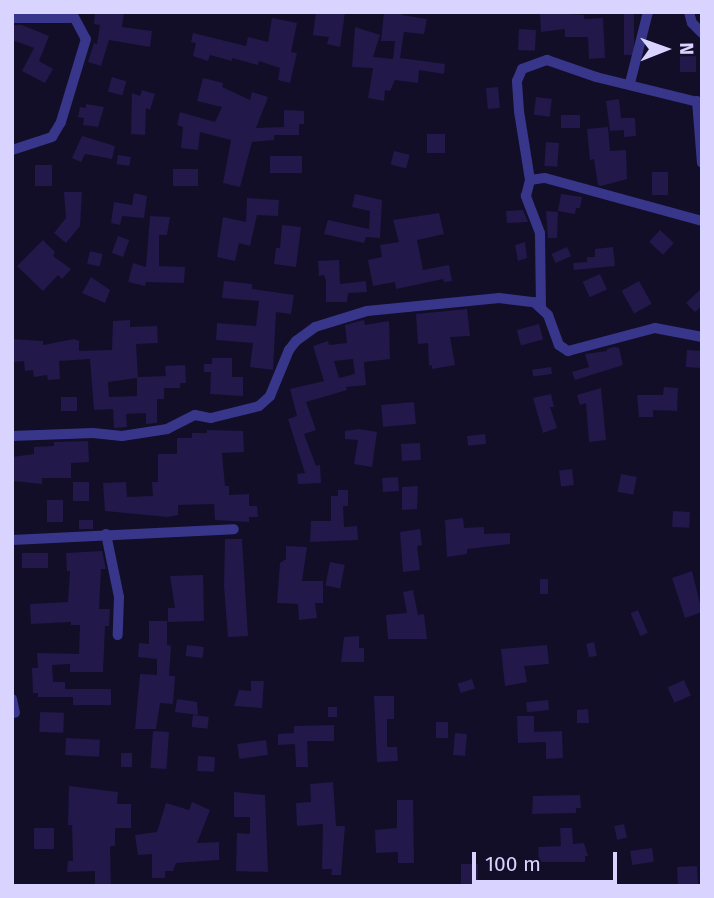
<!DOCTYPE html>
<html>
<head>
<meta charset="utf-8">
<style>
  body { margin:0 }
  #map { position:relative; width:714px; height:898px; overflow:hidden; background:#120e28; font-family:"Fira Sans",sans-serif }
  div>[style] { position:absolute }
  .building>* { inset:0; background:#22184a; transform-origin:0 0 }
  .minor>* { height:10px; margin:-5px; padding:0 5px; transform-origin:5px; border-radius:5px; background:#38368a }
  span { translate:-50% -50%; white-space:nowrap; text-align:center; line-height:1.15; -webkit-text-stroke:5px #120e28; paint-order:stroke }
  .frame { position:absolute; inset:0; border:14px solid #d9d4ff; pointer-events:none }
  .north { position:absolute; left:630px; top:14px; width:70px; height:70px; -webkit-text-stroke:5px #120e28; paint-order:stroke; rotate:89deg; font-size:19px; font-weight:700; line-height:28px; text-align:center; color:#d9d4ff }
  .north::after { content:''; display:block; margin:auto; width:24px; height:32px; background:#d9d4ff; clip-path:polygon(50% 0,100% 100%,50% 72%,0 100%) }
  .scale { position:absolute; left:472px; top:852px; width:145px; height:32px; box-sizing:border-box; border:4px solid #d9d4ff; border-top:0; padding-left:9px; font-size:21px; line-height:24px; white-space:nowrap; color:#d9d4ff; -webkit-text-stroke:5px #120e28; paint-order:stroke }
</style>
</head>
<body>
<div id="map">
  <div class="building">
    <div style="clip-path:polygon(95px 12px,124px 12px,122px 27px,152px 31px,150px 47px,109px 40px,101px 66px,88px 62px,94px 43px,97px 44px,100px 25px,94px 24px)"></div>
    <div style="clip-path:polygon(316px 12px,345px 12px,340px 47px,327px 44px,329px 37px,313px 35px)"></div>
    <div style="clip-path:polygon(384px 12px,402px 12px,402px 15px,427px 19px,424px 34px,404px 32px,400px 58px,445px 64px,444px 74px,419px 70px,418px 83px,395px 80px,390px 91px,385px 90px,384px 101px,368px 98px,373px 68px,352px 67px,355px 27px,380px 35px,373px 57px,393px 59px,395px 41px,381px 41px)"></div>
    <div style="clip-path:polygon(540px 12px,584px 15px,584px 19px,603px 18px,605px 58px,589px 59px,588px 37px,565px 37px,565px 29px,541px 32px)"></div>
    <div style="left:624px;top:12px;width:10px;height:43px"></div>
    <div style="clip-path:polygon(272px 18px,297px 23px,291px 52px,297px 53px,290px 83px,278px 80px,280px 68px,259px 61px,258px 65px,232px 58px,232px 61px,210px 55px,208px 61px,193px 56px,196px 43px,191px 42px,193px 33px,246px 46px,248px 37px,268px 42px)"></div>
    <div style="clip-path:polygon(13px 25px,22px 25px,49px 36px,39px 61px,53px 69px,45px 83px,22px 71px,34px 48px,12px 40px)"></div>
    <div style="left:519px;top:29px;width:17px;height:21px;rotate:3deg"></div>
    <div style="left:680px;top:44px;width:16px;height:28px"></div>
    <div style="left:112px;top:77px;width:15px;height:15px;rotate:16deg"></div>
    <div style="clip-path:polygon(203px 78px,223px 83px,222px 87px,250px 100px,252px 92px,268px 97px,256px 128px,284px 127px,284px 110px,304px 111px,304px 124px,299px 124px,299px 135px,274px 135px,274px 140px,252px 142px,240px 187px,223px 183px,231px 140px,200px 132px,198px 150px,181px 148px,183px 127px,177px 125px,180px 112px,215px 122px,222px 107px,197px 101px)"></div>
    <div style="left:498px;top:87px;width:21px;height:12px;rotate:85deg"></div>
    <div style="clip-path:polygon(142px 90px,155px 94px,150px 110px,146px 108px,145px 135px,131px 134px,132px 93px,140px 96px)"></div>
    <div style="left:536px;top:97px;width:16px;height:18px;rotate:7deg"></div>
    <div style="clip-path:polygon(619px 99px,621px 118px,635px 118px,636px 136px,624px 137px,624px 130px,610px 131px,606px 101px)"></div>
    <div style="clip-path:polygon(86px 104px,104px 107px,98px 127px,83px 125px,84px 118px,78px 117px,80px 107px,86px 108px)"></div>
    <div style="left:561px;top:115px;width:19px;height:13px"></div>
    <div style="clip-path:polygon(608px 127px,610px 151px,626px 150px,627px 179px,601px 186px,598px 185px,594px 159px,590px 160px,587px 129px)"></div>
    <div style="left:427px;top:134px;width:18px;height:19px"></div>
    <div style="clip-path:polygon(82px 136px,115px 146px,112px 159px,85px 154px,81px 162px,72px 158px)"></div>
    <div style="left:546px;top:142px;width:13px;height:24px;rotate:4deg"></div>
    <div style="left:394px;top:151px;width:16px;height:14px;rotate:14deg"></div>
    <div style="left:118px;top:155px;width:13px;height:9px;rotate:9deg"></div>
    <div style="left:270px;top:156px;width:32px;height:17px"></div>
    <div style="left:35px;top:165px;width:17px;height:21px"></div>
    <div style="left:173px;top:169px;width:25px;height:17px"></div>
    <div style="left:652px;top:172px;width:16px;height:23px"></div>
    <div style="clip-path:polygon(64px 192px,82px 192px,80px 226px,66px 243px,54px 233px,66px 218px)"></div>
    <div style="clip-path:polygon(134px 193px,147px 196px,144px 218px,122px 216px,120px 225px,111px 223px,114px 202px,132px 205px)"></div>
    <div style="clip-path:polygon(355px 194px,382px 200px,380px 238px,366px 237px,364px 243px,324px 234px,328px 220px,369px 229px,370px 211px,352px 207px)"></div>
    <div style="clip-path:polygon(561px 194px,582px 197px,580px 208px,576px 208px,575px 214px,558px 211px)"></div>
    <div style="clip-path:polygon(247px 198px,279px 200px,278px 216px,257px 215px,250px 246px,239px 243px,235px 261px,217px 257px,223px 217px,246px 222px)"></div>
    <div style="clip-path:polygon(523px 210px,528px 222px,507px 223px,506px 211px)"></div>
    <div style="clip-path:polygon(546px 211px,558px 212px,557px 238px,548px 238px)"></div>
    <div style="clip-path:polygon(439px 213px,444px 234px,417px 240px,423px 270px,449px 265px,452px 281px,444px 282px,443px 279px,396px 289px,395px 282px,373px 286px,368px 260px,382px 257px,380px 245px,399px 242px,393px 220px)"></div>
    <div style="clip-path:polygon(150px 216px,170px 217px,167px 235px,159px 235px,159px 266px,185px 267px,184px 283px,146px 282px,145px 286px,128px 282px,133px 263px,146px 267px)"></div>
    <div style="clip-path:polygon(282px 225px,301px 227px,296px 267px,274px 264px,276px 248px,280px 248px)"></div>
    <div style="left:660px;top:230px;width:19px;height:16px;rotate:43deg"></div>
    <div style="left:118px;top:236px;width:12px;height:18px;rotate:20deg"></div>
    <div style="clip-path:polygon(43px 240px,55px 252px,53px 256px,71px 269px,62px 279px,58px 275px,43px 291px,17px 266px)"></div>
    <div style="clip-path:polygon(525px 242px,527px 258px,518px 261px,515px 245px)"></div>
    <div style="left:567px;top:247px;width:10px;height:17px;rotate:66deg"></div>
    <div style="clip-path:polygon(613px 247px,615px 266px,574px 270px,573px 263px,587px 262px,587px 257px,595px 257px,595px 249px)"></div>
    <div style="left:90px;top:251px;width:13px;height:13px;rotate:13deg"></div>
    <div style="clip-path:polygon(339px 260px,340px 284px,366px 281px,367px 292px,348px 293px,347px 302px,326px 302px,326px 281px,324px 275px,319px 276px,318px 261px)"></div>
    <div style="left:600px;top:274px;width:17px;height:19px;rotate:66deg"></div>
    <div style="clip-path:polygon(91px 277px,110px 290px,105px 303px,82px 293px)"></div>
    <div style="clip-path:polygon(224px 281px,252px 284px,252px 289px,294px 295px,291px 314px,276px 312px,273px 370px,250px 367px,253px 343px,216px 340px,217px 323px,256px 326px,259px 301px,222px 298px)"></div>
    <div style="left:639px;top:281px;width:26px;height:20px;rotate:61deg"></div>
    <div style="clip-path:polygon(702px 288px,702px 306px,695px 312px,686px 303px)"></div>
    <div style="clip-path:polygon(467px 309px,470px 336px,450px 337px,455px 365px,432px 369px,432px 365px,429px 366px,428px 343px,418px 344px,416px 314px)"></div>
    <div style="clip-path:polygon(evenodd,130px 320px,130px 327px,157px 326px,158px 343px,136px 344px,138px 377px,166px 376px,165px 366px,185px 365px,186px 383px,180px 383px,180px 388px,164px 388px,164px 399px,157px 399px,157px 423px,146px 424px,146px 413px,126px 414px,127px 427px,114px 428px,113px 409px,94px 410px,90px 359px,59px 361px,60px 379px,48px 380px,47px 375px,34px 377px,33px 370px,25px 371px,24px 361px,13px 362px,12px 339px,43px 341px,43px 345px,74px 339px,79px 341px,79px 351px,112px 350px,113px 321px,130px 320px,137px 378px,137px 396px,109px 397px,108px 382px,137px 378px)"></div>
    <div style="clip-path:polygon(evenodd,364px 320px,365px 325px,389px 321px,390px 359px,364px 362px,366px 385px,346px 387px,347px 390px,306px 402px,316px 430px,304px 434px,316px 466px,320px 465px,321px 483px,298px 484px,297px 474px,305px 473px,288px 419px,297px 416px,290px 389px,324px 381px,313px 346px,328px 341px,329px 345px,347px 343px,345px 325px,364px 320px,353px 359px,355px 374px,339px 378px,334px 361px,353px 359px)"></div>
    <div style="left:539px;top:324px;width:16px;height:23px;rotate:75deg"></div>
    <div style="clip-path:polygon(614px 347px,619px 348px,623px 365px,575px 380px,572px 372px,589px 367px,585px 354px,607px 351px,607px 349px)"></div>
    <div style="left:687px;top:350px;width:15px;height:17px;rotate:4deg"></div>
    <div style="clip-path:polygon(212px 358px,232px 358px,232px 377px,243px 377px,243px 396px,210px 394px,211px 372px,204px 372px,204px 364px,212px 364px)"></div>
    <div style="left:551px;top:367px;width:7px;height:19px;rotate:82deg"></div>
    <div style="clip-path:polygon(664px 387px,678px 388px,677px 411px,653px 410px,653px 417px,639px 417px,637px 395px,663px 395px)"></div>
    <div style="clip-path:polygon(601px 388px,606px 440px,589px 442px,586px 403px,580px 405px,577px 395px)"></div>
    <div style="clip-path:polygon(551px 394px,554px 407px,550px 407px,557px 428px,543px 433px,533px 398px)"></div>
    <div style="left:61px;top:397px;width:16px;height:14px"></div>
    <div style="left:414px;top:402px;width:22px;height:33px;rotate:85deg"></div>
    <div style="clip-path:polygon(359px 429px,377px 432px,372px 467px,354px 464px,358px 440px,345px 439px,345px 431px)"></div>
    <div style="clip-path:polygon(207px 430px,243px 431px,244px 452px,222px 453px,225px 486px,229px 486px,229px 495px,249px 494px,249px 506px,257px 506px,258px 517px,249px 517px,249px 522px,215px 520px,214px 504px,178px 505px,178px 515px,168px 517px,105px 511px,103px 483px,126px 482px,127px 497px,153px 496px,152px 482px,158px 482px,158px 454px,177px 454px,177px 438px,192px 438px,192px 433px,207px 433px)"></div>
    <div style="left:485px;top:434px;width:10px;height:18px;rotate:84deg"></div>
    <div style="clip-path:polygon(88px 441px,89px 462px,71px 463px,71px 478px,42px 478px,42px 484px,12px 481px,12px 457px,34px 454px,34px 447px,54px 446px,54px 442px)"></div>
    <div style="left:420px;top:443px;width:17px;height:19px;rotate:87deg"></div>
    <div style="left:572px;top:469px;width:16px;height:13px;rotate:83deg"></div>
    <div style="left:621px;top:474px;width:16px;height:18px;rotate:11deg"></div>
    <div style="left:398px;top:477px;width:14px;height:16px;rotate:86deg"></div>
    <div style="left:73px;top:482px;width:16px;height:19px"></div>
    <div style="clip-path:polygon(418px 486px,417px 509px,402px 510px,402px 487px)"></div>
    <div style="clip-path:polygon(338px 490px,348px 490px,348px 506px,343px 506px,344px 527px,357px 526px,358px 540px,310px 542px,311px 521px,331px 521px,331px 496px,338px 496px)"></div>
    <div style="left:47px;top:500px;width:16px;height:22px"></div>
    <div style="left:673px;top:511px;width:17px;height:16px;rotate:3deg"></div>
    <div style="clip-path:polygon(463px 518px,464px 528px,484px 527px,484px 534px,510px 533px,510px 544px,467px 549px,467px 554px,447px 557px,445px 520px)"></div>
    <div style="left:79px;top:520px;width:14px;height:9px"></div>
    <div style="clip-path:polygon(420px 529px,422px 545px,417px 546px,420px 570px,403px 572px,400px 532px)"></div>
    <div style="clip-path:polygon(225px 539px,242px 539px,248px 636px,228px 637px,224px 586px)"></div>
    <div style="clip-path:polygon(286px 546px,307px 547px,302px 581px,323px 581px,323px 603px,315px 603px,317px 618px,299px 620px,298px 604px,277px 603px,280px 563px,286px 559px)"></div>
    <div style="clip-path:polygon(102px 551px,106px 569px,101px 569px,99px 609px,110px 609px,109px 626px,105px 626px,103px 672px,70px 672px,70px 664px,52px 665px,53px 682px,65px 682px,65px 689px,111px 689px,111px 705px,73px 705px,73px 697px,38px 697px,38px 693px,33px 693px,32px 668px,38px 668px,37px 653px,79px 654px,80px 625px,71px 625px,71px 622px,31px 624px,30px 604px,68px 602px,70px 571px,67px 571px,66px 553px)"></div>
    <div style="left:48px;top:553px;width:15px;height:26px;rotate:90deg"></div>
    <div style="left:330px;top:562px;width:15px;height:24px;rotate:11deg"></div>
    <div style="clip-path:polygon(692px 571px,702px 612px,685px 618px,672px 578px)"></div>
    <div style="clip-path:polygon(203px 575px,204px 621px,168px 622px,168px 608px,175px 608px,170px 576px)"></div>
    <div style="left:540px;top:579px;width:8px;height:15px"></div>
    <div style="clip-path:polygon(413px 590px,418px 615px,424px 614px,427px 639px,388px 639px,386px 615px,407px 613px,403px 592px)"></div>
    <div style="left:638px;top:610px;width:25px;height:8px;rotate:67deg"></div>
    <div style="clip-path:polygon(149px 621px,167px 621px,167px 645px,171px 646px,169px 676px,175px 676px,173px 704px,160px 703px,156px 729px,135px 729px,140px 674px,157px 675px,157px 659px,138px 657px,139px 643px,149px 644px)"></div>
    <div style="clip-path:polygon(359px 636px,359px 648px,364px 648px,364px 662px,341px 662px,344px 637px)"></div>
    <div style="left:594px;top:642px;width:14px;height:8px;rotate:78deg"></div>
    <div style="left:187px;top:645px;width:17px;height:11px;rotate:7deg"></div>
    <div style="clip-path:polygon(547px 645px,549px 664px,524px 666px,527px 682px,505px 686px,501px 649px)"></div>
    <div style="left:472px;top:679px;width:10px;height:15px;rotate:73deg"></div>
    <div style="left:684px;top:680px;width:17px;height:18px;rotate:66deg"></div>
    <div style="clip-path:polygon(251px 681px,264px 681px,262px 708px,234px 706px,239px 690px,251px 691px)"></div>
    <div style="clip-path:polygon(374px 696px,394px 696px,394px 719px,387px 719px,387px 747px,397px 747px,398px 761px,377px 762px)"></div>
    <div style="clip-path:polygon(177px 699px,197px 702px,198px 715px,175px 712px)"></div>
    <div style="left:548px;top:700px;width:10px;height:22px;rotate:84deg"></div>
    <div style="left:328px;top:707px;width:9px;height:10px"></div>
    <div style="clip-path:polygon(588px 709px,589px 723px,577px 723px,577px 710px)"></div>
    <div style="left:40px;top:712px;width:24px;height:20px;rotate:2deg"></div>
    <div style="left:193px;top:715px;width:16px;height:12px;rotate:7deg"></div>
    <div style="clip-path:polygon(517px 716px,534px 716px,534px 732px,562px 731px,563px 758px,546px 759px,546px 742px,518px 743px)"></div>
    <div style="left:436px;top:722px;width:12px;height:16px"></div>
    <div style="clip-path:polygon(334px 725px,334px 741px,307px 741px,308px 767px,296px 767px,295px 744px,278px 745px,278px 734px,294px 733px,294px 726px)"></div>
    <div style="left:153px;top:731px;width:16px;height:37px;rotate:4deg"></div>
    <div style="left:455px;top:733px;width:12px;height:22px;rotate:5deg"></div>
    <div style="left:66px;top:738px;width:34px;height:17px;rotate:3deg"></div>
    <div style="left:266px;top:740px;width:15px;height:29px;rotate:82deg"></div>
    <div style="left:121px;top:753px;width:11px;height:14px"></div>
    <div style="left:198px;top:756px;width:17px;height:15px;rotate:3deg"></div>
    <div style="clip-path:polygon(333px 782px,336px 826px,345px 826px,341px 875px,331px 875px,332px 869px,322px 869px,323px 824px,297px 826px,296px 803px,311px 802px,310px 784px)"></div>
    <div style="clip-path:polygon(69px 786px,118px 792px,117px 804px,131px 804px,131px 828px,115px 828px,115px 846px,110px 846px,111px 886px,95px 886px,95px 871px,67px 872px,68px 861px,73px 861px,72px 825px,68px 825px)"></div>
    <div style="clip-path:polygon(234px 792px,265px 795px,268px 872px,236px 871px,237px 833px,250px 834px,250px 817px,234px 817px)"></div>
    <div style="clip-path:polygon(580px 795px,581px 808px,576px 808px,576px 813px,532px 814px,533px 796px)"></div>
    <div style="clip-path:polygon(397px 800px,413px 800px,414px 863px,398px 863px,398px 852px,376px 853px,375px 830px,397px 828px)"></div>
    <div style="clip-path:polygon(192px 802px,210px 810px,197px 843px,219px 842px,219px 860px,176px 863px,173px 871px,165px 871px,165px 878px,152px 878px,152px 854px,138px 855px,135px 835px,157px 832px,166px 803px,189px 810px)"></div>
    <div style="left:624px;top:824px;width:14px;height:10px;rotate:78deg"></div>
    <div style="left:54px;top:828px;width:21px;height:20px;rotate:90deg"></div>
    <div style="clip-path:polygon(560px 828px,572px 828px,573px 844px,584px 843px,588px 856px,585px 856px,585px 862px,539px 862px,538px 847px,561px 846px)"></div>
    <div style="left:652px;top:848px;width:14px;height:22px;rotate:82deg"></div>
    <div style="left:461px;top:864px;width:17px;height:22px"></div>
    <div style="left:697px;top:866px;width:20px;height:20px;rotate:87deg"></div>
  </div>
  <div class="minor">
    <div style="left:689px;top:12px;width:11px;rotate:75deg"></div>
    <div style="left:692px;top:23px;width:14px;rotate:45deg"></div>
    <div style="left:12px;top:18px;width:58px"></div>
    <div style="left:70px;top:18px;width:4px;rotate:-45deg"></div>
    <div style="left:73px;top:15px;width:27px;rotate:62deg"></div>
    <div style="left:86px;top:39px;width:87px;rotate:106.8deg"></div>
    <div style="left:61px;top:122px;width:17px;rotate:121deg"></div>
    <div style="left:52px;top:137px;width:42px;rotate:162deg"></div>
    <div style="left:630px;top:83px;width:73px;rotate:-75.8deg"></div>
    <div style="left:697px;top:101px;width:62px;rotate:85.4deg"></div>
    <div style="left:530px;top:180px;width:70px;rotate:-99.1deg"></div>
    <div style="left:519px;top:111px;width:30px;rotate:-94deg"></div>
    <div style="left:517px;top:81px;width:13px;rotate:-67deg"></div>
    <div style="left:522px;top:69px;width:27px;rotate:-20deg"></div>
    <div style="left:547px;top:60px;width:52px;rotate:19.1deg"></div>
    <div style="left:596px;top:77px;width:109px;rotate:13.8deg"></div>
    <div style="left:541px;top:307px;width:74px;rotate:-90.8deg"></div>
    <div style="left:540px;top:233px;width:40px;rotate:-111deg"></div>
    <div style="left:526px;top:196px;width:16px;rotate:-76deg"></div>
    <div style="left:530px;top:180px;width:15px;rotate:-8deg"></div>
    <div style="left:545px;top:178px;width:163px;rotate:15.3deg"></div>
    <div style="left:12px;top:436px;width:81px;rotate:-2.1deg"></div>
    <div style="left:93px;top:433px;width:29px;rotate:6deg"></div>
    <div style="left:122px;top:436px;width:46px;rotate:-8.8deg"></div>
    <div style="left:167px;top:429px;width:31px;rotate:-27deg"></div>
    <div style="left:195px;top:415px;width:16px;rotate:11deg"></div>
    <div style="left:211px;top:418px;width:49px;rotate:-14deg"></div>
    <div style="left:259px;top:406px;width:15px;rotate:-42deg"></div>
    <div style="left:270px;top:396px;width:50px;rotate:-67.6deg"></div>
    <div style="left:289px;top:350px;width:11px;rotate:-52deg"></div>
    <div style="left:296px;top:341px;width:24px;rotate:-36deg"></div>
    <div style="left:315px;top:327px;width:54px;rotate:-17.1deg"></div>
    <div style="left:367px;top:311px;width:133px;rotate:-5.6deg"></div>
    <div style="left:499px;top:298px;width:35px;rotate:7deg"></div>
    <div style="left:534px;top:302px;width:19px;rotate:43deg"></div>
    <div style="left:548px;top:315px;width:32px;rotate:70deg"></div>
    <div style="left:559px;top:345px;width:11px;rotate:34deg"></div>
    <div style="left:568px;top:351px;width:90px;rotate:-14.8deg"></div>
    <div style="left:655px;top:328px;width:48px;rotate:10.8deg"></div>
    <div style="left:106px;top:534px;width:64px;rotate:78.3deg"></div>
    <div style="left:119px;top:597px;width:38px;rotate:92deg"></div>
    <div style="left:12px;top:540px;width:222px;rotate:-2.8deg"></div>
    <div style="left:12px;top:699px;width:14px;rotate:78deg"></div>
  </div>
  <div class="frame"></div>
  <div class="north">N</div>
  <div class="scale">100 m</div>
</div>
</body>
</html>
